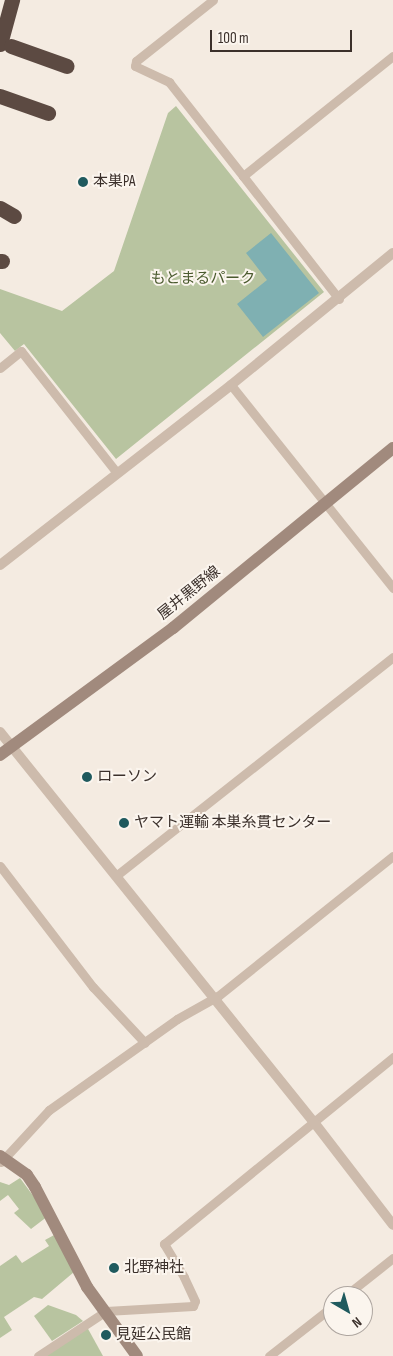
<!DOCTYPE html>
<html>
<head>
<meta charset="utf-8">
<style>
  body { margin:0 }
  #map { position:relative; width:393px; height:1356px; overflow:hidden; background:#f4ebe1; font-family:"Sofia Sans Condensed","Noto Sans JP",sans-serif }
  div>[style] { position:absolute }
  .green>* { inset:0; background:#b8c4a0 }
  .water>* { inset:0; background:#7fb0b2 }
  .minor>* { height:9px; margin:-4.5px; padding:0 4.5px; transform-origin:4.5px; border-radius:4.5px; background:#cdbbac }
  .tertiary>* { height:10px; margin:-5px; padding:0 5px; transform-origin:5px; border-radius:5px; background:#cdbbac }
  .secondary>* { height:12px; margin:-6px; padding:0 6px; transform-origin:6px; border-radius:6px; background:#a18a7d }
  .motorway>* { height:15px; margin:-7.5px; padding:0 7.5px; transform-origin:7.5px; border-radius:7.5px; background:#5c4a42 }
  .dots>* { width:14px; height:14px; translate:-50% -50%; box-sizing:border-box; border:2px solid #fbf5ee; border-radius:50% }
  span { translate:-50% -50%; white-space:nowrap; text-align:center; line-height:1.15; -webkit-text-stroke:4px #fbf5ee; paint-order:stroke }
  .poi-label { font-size:15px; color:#3b302b }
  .left { translate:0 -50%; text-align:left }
  .park-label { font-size:15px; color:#4a5a2e }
  .street-label { font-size:15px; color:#3b302b }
  .north { position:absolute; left:323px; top:1286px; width:50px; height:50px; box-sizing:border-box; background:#fbf5ee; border:1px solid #aea6a0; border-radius:50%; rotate:142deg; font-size:14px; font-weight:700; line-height:20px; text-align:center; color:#3b302b }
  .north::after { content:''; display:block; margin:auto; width:18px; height:22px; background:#1f5a5e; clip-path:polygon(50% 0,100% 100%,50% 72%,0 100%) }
  .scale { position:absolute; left:210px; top:30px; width:142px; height:22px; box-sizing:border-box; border:2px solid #3b302b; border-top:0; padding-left:6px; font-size:15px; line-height:18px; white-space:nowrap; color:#3b302b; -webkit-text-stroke:4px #fbf5ee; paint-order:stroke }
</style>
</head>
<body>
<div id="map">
  <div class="green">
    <div style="clip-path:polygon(176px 106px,324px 292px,116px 459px,24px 344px,15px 351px,0 333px,0 289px,62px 311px,114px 271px,168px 113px)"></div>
    <div style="clip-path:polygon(20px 1178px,48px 1216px,31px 1229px,14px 1213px,19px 1209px,8px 1195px,0 1201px,0 1182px,9px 1185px)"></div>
    <div style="clip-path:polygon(56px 1234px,74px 1272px,42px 1299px,34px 1297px,4px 1317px,12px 1330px,0 1338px,0 1266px,16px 1255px,22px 1263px,49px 1246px,45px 1240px)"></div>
    <div style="clip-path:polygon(48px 1305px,76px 1315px,83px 1321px,52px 1341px,34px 1316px)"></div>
    <div style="clip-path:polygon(87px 1327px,103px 1356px,44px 1356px)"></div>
  </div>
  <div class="water">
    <div style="clip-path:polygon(271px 233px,319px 293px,263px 337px,237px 304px,267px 280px,246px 253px)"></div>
  </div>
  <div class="minor">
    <div style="left:213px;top:0;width:98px;rotate:141.6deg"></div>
    <div style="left:136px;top:61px;width:5px;rotate:101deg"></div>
    <div style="left:135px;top:66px;width:38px;rotate:25deg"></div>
    <div style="left:169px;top:82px;width:120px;rotate:51.8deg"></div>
    <div style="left:339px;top:299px;width:156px;rotate:-128deg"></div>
    <div style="left:243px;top:176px;width:192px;rotate:-38.7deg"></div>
    <div style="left:0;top:368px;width:27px;rotate:-39deg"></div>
    <div style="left:21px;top:351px;width:155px;rotate:51.8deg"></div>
    <div style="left:231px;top:385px;width:260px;rotate:51.4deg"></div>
    <div style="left:0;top:866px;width:153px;rotate:52.5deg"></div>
    <div style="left:93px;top:987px;width:76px;rotate:47.1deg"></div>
    <div style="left:117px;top:875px;width:352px;rotate:-38.3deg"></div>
    <div style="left:1px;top:1162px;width:71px;rotate:-47.3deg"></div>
    <div style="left:49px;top:1110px;width:157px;rotate:-35.4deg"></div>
    <div style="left:177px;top:1019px;width:47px;rotate:-29.3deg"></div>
    <div style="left:218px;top:996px;width:224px;rotate:-38.7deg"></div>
    <div style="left:345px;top:1296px;width:61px;rotate:-38.4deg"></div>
    <div style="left:38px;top:1356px;width:82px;rotate:-33.5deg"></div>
    <div style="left:106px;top:1311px;width:87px;rotate:-3.3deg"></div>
    <div style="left:193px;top:1306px;width:5px;rotate:-68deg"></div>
    <div style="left:195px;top:1301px;width:26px;rotate:-115deg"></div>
    <div style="left:184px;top:1277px;width:39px;rotate:-121deg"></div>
    <div style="left:164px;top:1244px;width:296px;rotate:-39.2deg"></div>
    <div style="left:269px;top:1356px;width:81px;rotate:-38deg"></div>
  </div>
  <div class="tertiary">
    <div style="left:0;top:565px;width:293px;rotate:-37.9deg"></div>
    <div style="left:231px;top:385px;width:209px;rotate:-39.2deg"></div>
    <div style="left:0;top:732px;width:499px;rotate:51.2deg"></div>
    <div style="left:313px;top:1121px;width:131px;rotate:52.4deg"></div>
  </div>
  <div class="secondary">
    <div style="left:0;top:755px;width:215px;rotate:-36.3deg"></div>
    <div style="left:173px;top:628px;width:284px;rotate:-39.3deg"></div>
    <div style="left:0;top:1156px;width:33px;rotate:35deg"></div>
    <div style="left:27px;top:1175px;width:14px;rotate:56deg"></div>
    <div style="left:35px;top:1187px;width:113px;rotate:62.5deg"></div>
    <div style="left:87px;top:1287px;width:85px;rotate:54.1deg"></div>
  </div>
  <div class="motorway">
    <div style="left:0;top:44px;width:46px;rotate:-74.7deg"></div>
    <div style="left:11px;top:46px;width:59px;rotate:19.7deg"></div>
    <div style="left:0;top:96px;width:51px;rotate:19.5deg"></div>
    <div style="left:0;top:208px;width:16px;rotate:30deg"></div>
    <div style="left:0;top:261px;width:2px"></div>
  </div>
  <div class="dots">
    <div style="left:83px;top:182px;background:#1f5a5e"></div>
    <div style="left:87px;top:777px;background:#1f5a5e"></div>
    <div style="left:124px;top:823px;background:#1f5a5e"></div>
    <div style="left:114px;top:1268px;background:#1f5a5e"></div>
    <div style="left:106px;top:1335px;background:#1f5a5e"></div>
  </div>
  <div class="poi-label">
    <span class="left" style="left:93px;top:182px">本巣PA</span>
    <span class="left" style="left:97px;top:777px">ローソン</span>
    <span class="left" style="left:134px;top:823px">ヤマト運輸 本巣糸貫センター</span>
    <span class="left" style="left:124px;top:1268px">北野神社</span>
    <span class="left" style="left:116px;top:1335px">見延公民館</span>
  </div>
  <div class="park-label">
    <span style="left:203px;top:279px">もとまるパーク</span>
  </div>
  <div class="street-label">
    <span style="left:189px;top:593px;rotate:-39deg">屋井黒野線</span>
  </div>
  <div class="north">N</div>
  <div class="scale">100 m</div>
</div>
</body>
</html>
